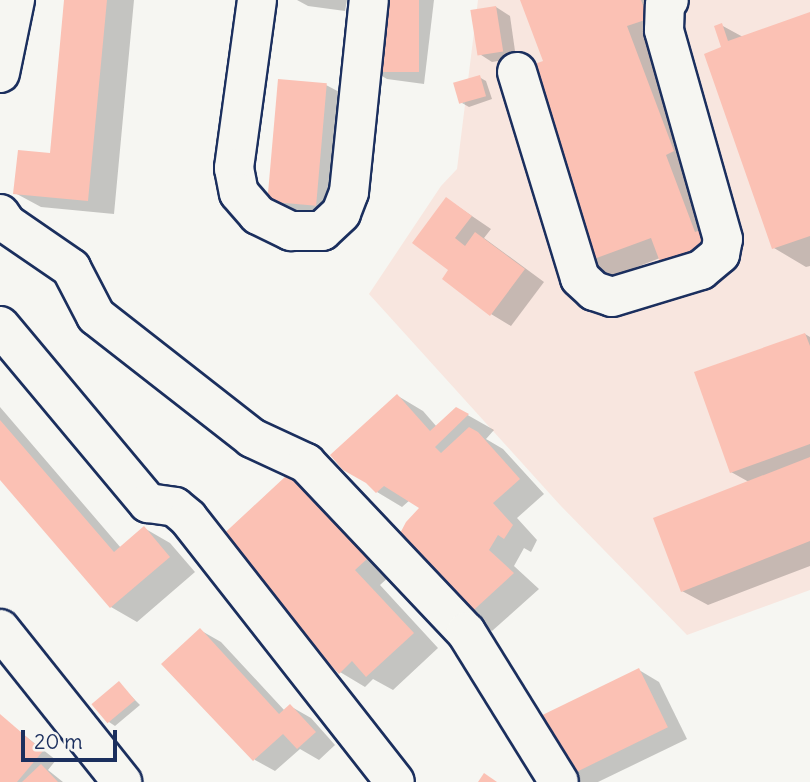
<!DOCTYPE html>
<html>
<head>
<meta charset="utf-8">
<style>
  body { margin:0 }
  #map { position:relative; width:810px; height:782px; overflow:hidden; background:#f6f6f2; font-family:Delius,sans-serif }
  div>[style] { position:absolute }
  .built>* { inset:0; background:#f8e6df }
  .shadow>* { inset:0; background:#0003 }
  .building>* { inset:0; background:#fbc1b4; transform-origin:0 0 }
  .roads { filter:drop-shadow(2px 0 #1b2f5e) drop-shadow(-2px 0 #1b2f5e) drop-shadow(0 2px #1b2f5e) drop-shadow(0 -2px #1b2f5e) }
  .minor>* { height:38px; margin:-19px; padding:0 19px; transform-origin:19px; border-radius:19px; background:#f6f6f2 }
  span { translate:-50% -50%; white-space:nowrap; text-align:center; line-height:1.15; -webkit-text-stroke:6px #f6f6f2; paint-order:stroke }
  .scale { position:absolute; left:21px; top:730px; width:96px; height:32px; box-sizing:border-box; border:4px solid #1b2f5e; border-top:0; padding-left:9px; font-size:21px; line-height:24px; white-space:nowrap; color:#1b2f5e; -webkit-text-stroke:5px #f6f6f2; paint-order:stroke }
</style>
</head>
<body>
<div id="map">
  <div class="built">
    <div style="clip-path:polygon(478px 0,810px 0,810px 590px,687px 635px,560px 505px,369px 294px,441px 186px,457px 169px)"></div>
  </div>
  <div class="shadow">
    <div style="clip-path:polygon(66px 0,134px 0,114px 214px,41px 207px,15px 193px,51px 155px)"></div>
    <div style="clip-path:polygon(297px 0,347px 0,345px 11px,308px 6px)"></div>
    <div style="clip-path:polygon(381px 0,434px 0,424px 84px,387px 79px,373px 71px)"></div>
    <div style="clip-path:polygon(522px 0,660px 0,715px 234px,687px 276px,660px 258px,611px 277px,585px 262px,545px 62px)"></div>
    <div style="clip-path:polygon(496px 7px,510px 16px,516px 58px,492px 62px,478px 53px)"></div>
    <div style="clip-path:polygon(810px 13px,810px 266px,806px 267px,774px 248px,724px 48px,721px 25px,743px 37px)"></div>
    <div style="clip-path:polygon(479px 77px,486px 81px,492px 99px,469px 107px,462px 103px)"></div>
    <div style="clip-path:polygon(326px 85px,347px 96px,336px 217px,289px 213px,268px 201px)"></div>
    <div style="clip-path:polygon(447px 199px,491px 229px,484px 238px,544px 282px,511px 326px,491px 314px,451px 269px)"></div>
    <div style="clip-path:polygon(805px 334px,810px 337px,810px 566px,708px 605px,682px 591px,749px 482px,731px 472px)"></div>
    <div style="clip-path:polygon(398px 396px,423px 411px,437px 427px,457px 409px,494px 430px,486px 439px,503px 449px,544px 494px,517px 518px,537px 540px,531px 552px,524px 548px,514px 566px,539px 589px,492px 631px,466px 616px,422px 508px,410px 500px,402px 507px,377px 492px)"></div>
    <div style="clip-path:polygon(0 407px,121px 548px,144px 528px,170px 543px,195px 572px,137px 622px,111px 607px,0 478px)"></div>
    <div style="clip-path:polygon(301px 464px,404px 563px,380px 585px,438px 648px,393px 690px,373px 679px,365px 687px,340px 672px)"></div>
    <div style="clip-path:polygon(200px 630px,221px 642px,285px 711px,290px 706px,311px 718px,335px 745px,319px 760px,300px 749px,275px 771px,255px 760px)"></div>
    <div style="clip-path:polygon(639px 670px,659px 682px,687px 739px,598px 782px,580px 782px,568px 775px)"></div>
    <div style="clip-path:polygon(119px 684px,140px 705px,115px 726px,109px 722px)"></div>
    <div style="clip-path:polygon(1px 717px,56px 760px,48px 770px,63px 782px,0 782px)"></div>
  </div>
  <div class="building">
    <div style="clip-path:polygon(64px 0,107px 0,88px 201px,13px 194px,18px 150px,50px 153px)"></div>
    <div style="left:379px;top:0;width:40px;height:72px"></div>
    <div style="clip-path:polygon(520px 0,641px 0,648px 19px,627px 26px,674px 151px,666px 155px,695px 232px,707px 228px,713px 242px,660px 262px,651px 238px,583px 263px,526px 67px,543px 61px)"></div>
    <div style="left:496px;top:6px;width:46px;height:26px;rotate:81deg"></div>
    <div style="clip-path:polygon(810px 12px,810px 236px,772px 249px,704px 54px,721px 47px,714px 26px,722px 23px,728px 41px)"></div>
    <div style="left:480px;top:75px;width:22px;height:28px;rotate:74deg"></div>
    <div style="left:278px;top:79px;width:49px;height:123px;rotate:5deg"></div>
    <div style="clip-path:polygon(446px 197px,472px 216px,455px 238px,465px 246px,475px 232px,525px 269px,490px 316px,442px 279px,448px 270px,412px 243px)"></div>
    <div style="clip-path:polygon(805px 333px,810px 346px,810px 444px,730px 473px,694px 372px)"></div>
    <div style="clip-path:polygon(397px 394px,430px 431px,456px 407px,469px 414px,435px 447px,441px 453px,469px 427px,478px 432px,520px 479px,493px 503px,513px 525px,504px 539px,498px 535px,489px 550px,514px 573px,465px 618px,396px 541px,406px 522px,419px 508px,384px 486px,376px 493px,366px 483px,343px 470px,330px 455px)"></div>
    <div style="clip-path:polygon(0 420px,114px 552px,144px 526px,170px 557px,110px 608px,0 480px)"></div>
    <div style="clip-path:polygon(810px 457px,810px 541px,681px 592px,653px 518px)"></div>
    <div style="clip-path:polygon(301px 462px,379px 548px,355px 570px,414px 633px,366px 677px,352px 661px,339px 674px,216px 541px)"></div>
    <div style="clip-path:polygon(200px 628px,279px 714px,290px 704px,316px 732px,297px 749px,283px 734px,253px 761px,161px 664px)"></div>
    <div style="left:639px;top:668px;width:66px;height:112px;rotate:64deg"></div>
    <div style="left:119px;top:681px;width:25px;height:36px;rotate:50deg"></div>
    <div style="clip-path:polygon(0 714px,43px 751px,17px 782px,0 782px)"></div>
    <div style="clip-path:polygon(41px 764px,58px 782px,22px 782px)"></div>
    <div style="clip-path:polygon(484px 773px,497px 782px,478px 782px)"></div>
  </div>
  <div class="roads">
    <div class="minor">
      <div style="left:257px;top:0;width:170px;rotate:97.8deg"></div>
      <div style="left:234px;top:168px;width:25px;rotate:79deg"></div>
      <div style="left:239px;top:193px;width:29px;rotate:49deg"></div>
      <div style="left:258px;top:215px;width:37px;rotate:26deg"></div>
      <div style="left:291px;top:231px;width:31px"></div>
      <div style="left:322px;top:231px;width:26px;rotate:-43deg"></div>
      <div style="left:341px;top:213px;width:22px;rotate:-69deg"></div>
      <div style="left:349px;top:192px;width:193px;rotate:-84.1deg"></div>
      <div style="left:517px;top:72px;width:215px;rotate:73deg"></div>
      <div style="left:580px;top:278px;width:19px;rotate:43deg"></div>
      <div style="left:594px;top:291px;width:19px;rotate:18deg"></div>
      <div style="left:612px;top:297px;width:93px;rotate:-16.9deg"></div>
      <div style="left:701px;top:270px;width:25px;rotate:-40deg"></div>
      <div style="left:720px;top:254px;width:15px;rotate:-79deg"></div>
      <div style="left:723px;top:239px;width:217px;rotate:-105.8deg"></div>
      <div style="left:664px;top:30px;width:25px;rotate:-88deg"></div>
      <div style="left:665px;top:5px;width:6px;rotate:-51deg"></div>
      <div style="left:0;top:73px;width:75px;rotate:-78.4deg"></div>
      <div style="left:0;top:214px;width:12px;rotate:55deg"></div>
      <div style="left:7px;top:224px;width:78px;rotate:34.5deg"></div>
      <div style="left:71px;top:268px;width:54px;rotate:62.5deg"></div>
      <div style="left:96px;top:316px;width:198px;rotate:38deg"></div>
      <div style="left:252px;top:438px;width:60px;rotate:24.8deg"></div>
      <div style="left:306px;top:463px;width:233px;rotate:46.6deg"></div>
      <div style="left:466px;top:632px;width:176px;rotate:58.2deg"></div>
      <div style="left:0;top:326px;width:231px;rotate:50.1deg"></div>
      <div style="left:148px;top:503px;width:27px;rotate:8deg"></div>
      <div style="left:175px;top:507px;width:17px;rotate:40deg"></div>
      <div style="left:188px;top:518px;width:335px;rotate:51.9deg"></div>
      <div style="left:0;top:629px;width:196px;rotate:51.4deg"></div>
    </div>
  </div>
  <div class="scale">20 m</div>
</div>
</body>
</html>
